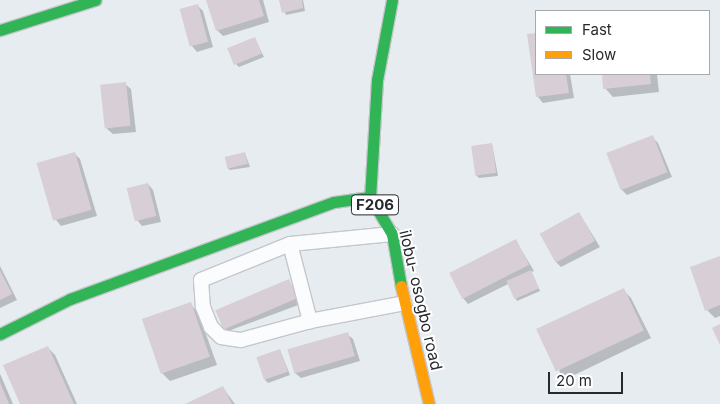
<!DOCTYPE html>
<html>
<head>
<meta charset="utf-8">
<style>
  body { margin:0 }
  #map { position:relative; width:720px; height:404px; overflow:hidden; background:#e7ecf1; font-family:Inter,sans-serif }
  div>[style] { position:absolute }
  .shadow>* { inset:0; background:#0003 }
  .building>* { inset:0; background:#d8ced5; transform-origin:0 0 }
  .roads { filter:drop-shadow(1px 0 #c4c7cb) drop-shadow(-1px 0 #c4c7cb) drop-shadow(0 1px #c4c7cb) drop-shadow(0 -1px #c4c7cb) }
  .lane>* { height:14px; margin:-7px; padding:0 7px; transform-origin:7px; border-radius:7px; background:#fbfcfd }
  .fast>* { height:11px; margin:-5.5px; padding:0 5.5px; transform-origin:5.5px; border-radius:5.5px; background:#30b455 }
  .slow>* { height:11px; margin:-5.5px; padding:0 5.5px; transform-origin:5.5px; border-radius:5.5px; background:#ff9f0a }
  span { translate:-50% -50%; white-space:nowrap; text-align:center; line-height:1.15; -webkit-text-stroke:4px #fff; paint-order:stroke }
  .shield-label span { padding:1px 4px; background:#fff; border:1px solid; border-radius:4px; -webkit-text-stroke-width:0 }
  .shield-label { font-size:15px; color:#26292d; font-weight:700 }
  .street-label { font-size:16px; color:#26292d }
  .legend { position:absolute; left:535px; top:10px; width:175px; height:65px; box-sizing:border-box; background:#fff; border:1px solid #a8a9ab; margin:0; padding:6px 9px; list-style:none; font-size:15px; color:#26292d }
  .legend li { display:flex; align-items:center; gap:10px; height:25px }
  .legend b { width:25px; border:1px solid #a8a9ab }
  .scale { position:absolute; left:548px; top:372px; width:75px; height:22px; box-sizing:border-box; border:2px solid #26292d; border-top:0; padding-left:6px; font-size:15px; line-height:18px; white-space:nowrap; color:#26292d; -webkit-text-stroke:4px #fff; paint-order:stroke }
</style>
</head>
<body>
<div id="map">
  <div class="shadow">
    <div style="clip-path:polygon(208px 0,263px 0,269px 22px,223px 36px,217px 30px)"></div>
    <div style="clip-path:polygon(280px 0,303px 0,305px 11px,286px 15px)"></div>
    <div style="clip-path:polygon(197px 5px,203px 11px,213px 47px,197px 52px,192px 46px,182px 9px)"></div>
    <div style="clip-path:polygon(536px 34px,536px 74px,570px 74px,574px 98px,543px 103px,538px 97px,529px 35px)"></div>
    <div style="clip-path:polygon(255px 39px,264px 57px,239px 67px,236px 64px)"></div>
    <div style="clip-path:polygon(603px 74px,657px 74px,659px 92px,613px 97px,605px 88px)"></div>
    <div style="clip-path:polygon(125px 84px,131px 89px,136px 132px,113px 134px,107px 129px)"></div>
    <div style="clip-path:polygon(652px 137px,658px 143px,672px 177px,627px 195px,621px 189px)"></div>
    <div style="clip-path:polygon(492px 144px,498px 176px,479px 178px,476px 175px)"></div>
    <div style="clip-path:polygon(74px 153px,80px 159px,97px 216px,61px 226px,56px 220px)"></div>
    <div style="clip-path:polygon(245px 153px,250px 167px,230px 170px,227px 167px)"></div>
    <div style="clip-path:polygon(148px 184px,153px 190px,161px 222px,142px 226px,137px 220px)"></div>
    <div style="clip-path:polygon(579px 213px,600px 247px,561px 267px,555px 261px)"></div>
    <div style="clip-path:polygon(516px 241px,534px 271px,531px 272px,540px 291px,517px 301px,508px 284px,468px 304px,463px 298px)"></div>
    <div style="clip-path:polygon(720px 258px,720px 316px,715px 318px,707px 310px)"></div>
    <div style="clip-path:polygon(0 266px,17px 300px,0 308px)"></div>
    <div style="clip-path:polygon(289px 280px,301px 304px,228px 331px,222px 325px)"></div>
    <div style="clip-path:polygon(623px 290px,631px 298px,651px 338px,566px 379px,559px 371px)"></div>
    <div style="clip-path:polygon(190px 304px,198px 312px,217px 365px,170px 381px,162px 373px,144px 319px)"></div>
    <div style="clip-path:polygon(347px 334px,353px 339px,360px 361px,301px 378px,295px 373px)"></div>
    <div style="clip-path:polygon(47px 347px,55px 355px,77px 404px,22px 404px)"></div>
    <div style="clip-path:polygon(280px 350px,290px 375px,268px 383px,265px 380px)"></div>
    <div style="clip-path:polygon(0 374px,1px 376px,13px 404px,0 404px)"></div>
    <div style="clip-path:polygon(223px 388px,235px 404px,188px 404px)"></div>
  </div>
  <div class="building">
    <div style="clip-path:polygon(206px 0,259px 0,264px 16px,216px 31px)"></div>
    <div style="clip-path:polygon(279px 0,302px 0,303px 8px,282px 13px)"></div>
    <div style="left:198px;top:4px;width:39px;height:19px;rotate:75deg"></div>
    <div style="clip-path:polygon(536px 33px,536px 74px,566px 74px,569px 93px,536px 97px,527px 34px)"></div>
    <div style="left:255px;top:37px;width:18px;height:30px;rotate:68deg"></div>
    <div style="clip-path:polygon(602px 74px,650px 74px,651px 84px,603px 89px)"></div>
    <div style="left:126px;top:82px;width:44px;height:26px;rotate:84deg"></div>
    <div style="left:653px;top:135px;width:40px;height:50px;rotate:69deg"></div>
    <div style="left:492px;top:143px;width:30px;height:21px;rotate:82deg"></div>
    <div style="left:75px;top:152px;width:60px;height:40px;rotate:74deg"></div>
    <div style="left:245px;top:152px;width:12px;height:21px;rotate:76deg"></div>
    <div style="left:148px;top:183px;width:34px;height:22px;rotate:76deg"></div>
    <div style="left:579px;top:212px;width:33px;height:45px;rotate:61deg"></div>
    <div style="left:516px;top:239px;width:29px;height:75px;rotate:63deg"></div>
    <div style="clip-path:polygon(720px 256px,720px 305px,705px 311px,690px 267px)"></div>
    <div style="clip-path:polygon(0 270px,12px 294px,0 300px)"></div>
    <div style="left:531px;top:270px;width:20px;height:27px;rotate:66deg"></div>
    <div style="left:289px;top:279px;width:21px;height:80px;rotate:67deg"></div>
    <div style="left:624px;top:288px;width:47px;height:97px;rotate:65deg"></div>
    <div style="left:191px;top:302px;width:58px;height:52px;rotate:71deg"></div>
    <div style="clip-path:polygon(720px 324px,720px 345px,712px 328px)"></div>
    <div style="left:348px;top:332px;width:25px;height:63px;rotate:74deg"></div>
    <div style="clip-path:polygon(48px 346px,74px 404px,20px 404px,3px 365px)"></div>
    <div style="left:280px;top:349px;width:24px;height:25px;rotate:71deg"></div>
    <div style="clip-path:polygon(0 382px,9px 404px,0 404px)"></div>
    <div style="clip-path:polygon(223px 386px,232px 404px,185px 404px)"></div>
  </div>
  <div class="roads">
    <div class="lane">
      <div style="left:392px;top:234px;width:102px;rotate:174.4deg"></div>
      <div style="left:290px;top:244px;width:96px;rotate:158deg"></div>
      <div style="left:201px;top:280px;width:27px;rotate:86deg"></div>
      <div style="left:203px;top:307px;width:22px;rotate:68deg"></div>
      <div style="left:211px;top:327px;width:14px;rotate:45deg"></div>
      <div style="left:221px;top:337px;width:20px;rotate:9deg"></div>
      <div style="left:241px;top:340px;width:72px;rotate:-15.4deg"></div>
      <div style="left:310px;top:321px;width:96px;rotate:-10.8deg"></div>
      <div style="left:290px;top:244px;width:80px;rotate:75.4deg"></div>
    </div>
    <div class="fast">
      <div style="left:392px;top:0;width:81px;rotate:100.6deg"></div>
      <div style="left:377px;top:80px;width:117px;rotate:93.4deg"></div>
      <div style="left:370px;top:197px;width:43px;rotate:59.3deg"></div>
      <div style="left:392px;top:234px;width:53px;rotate:80.2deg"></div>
      <div style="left:0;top:30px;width:100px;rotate:-17.5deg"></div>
      <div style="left:0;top:334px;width:78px;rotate:-26.6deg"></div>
      <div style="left:70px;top:299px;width:281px;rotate:-20.2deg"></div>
      <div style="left:334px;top:202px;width:36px;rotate:-8deg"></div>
    </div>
    <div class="slow">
      <div style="left:401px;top:286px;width:121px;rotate:76.7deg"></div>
    </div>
  </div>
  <div class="shield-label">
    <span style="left:375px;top:205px">F206</span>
  </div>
  <div class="street-label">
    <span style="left:421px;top:300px;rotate:77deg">ilobu- osogbo road</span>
  </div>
  <ul class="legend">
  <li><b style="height:6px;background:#30b455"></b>Fast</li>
  <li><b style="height:6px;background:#ff9f0a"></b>Slow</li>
  </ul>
  <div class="scale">20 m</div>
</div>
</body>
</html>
